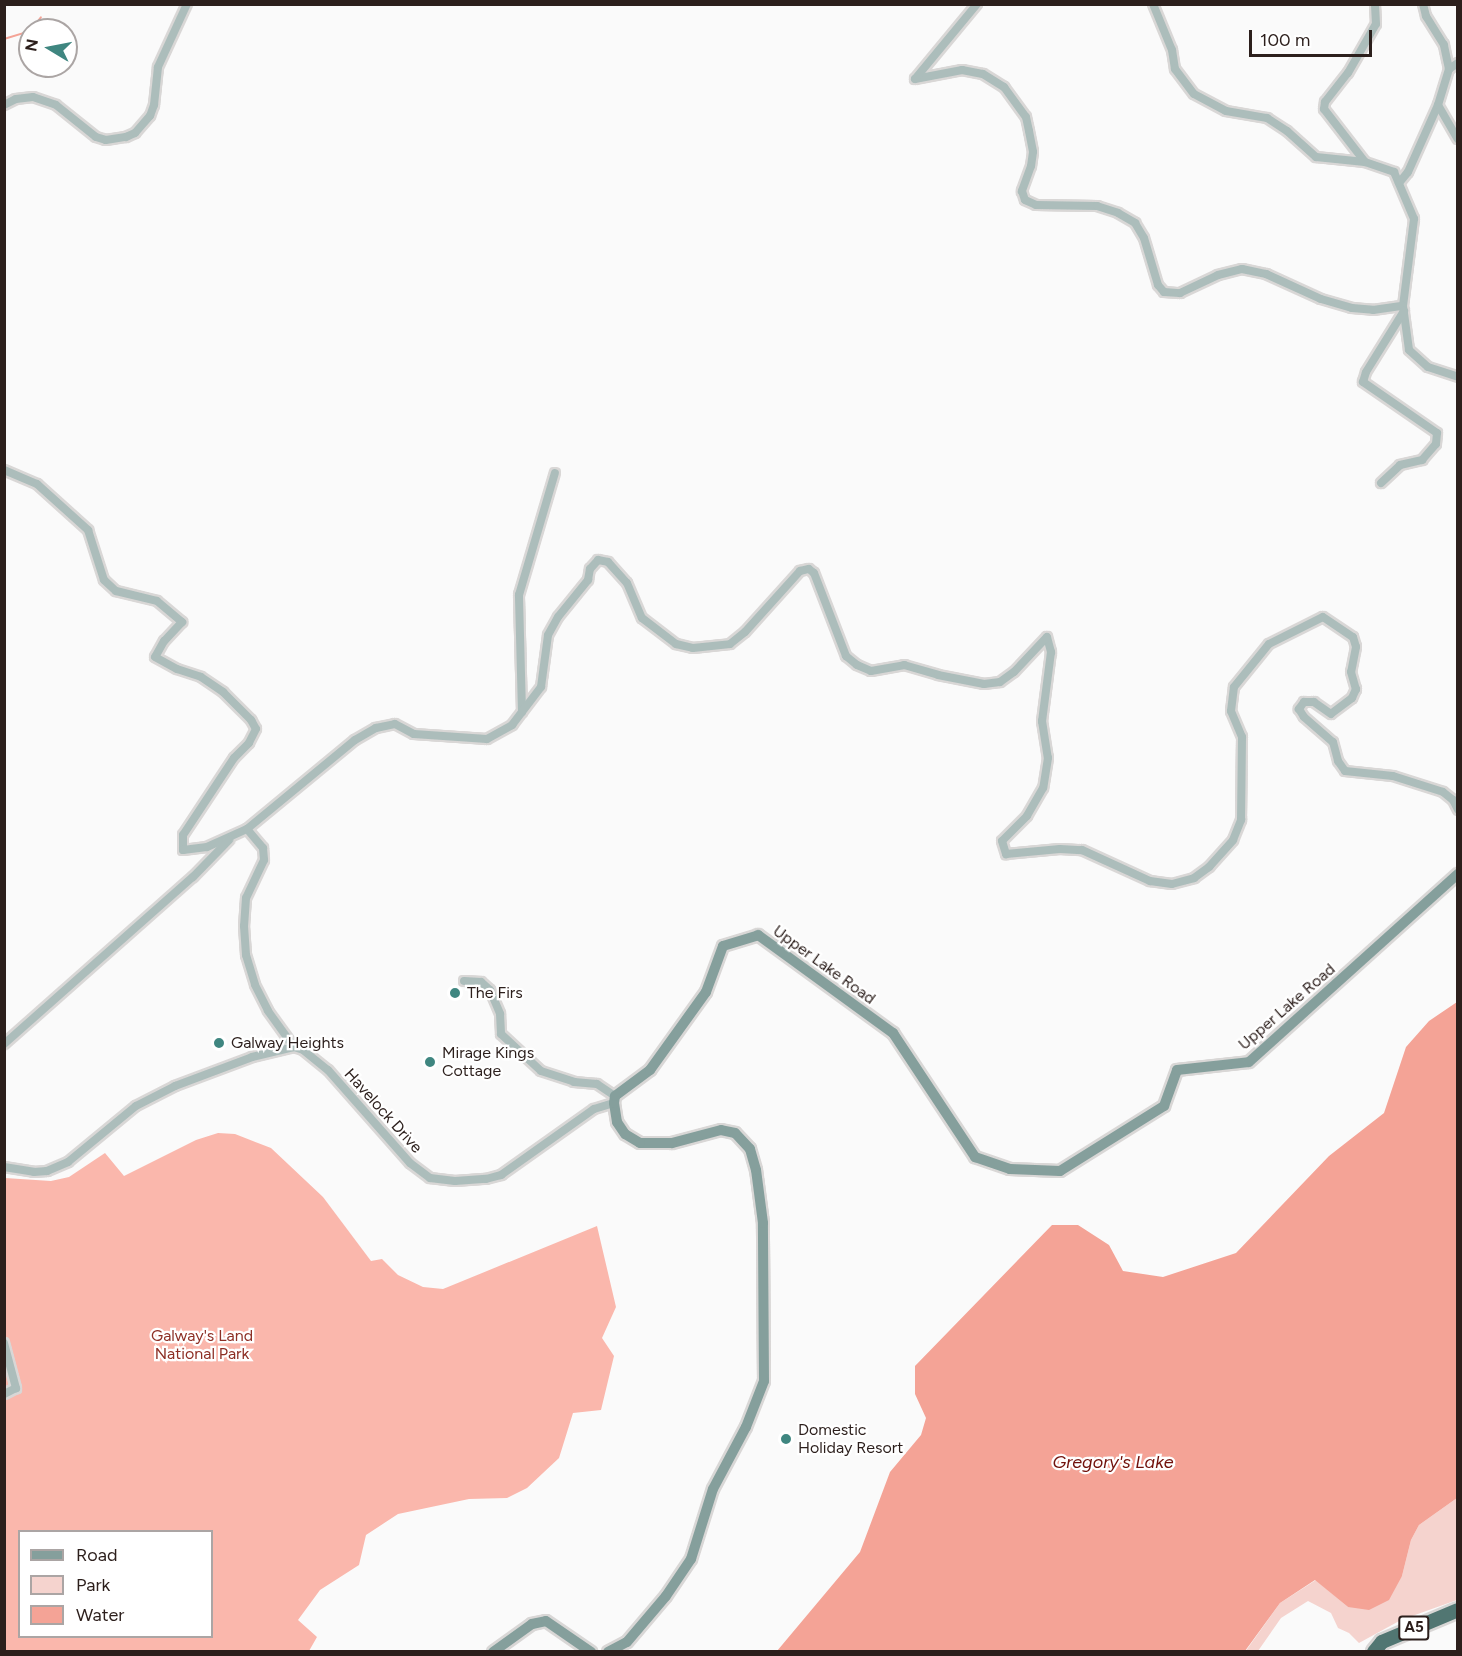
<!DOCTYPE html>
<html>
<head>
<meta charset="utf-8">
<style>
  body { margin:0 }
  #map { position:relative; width:1462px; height:1656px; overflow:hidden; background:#fafafa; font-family:Figtree,sans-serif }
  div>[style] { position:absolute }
  .green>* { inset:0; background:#f5d3ce }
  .forest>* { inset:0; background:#fab7ac }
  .water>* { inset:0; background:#f4a396 }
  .stream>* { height:2px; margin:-1px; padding:0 1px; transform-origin:1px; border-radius:1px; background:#f4a396 }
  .roads { filter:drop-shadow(2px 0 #d9d7d6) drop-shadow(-2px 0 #d9d7d6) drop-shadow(0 2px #d9d7d6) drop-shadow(0 -2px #d9d7d6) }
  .street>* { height:8px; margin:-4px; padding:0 4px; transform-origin:4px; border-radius:4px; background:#acbdbb }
  .secondary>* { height:10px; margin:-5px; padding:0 5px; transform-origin:5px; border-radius:5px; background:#859f9c }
  .highway>* { height:14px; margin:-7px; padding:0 7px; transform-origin:7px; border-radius:7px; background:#517672 }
  .dots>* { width:16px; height:16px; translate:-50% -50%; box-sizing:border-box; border:3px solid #fff; border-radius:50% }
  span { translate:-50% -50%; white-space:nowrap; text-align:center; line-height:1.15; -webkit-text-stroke:4.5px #fff; paint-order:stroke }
  .shield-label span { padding:2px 4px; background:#fff; border:2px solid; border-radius:4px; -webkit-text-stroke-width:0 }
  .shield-label { font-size:15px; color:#2c1f1c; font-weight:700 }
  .street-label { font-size:16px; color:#2c1f1c }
  .poi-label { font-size:16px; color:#2c1f1c }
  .left { translate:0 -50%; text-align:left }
  .park-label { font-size:16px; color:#8d2f25 }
  .water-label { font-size:18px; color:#71110b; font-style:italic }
  .frame { position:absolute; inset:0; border:6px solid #2c1f1c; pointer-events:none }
  .legend { position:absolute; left:18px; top:1530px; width:195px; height:108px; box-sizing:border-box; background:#fff; border:2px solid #aba5a4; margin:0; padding:8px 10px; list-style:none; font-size:18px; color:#2c1f1c }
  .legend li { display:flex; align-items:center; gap:12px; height:30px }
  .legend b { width:30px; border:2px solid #aba5a4 }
  .north { position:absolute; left:18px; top:18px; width:60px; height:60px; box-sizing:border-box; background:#fff; border:2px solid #aba5a4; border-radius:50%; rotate:280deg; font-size:16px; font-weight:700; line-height:24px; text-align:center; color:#2c1f1c }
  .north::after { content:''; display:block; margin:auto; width:21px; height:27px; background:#3f8680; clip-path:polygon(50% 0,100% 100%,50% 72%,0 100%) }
  .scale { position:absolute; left:1249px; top:30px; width:123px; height:27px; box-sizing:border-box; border:3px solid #2c1f1c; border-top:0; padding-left:8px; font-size:18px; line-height:21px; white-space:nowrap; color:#2c1f1c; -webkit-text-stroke:4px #fff; paint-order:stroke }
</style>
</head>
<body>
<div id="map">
  <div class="green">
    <div style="clip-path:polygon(1457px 1498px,1457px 1600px,1401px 1620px,1359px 1643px,1349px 1633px,1338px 1628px,1331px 1613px,1308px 1601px,1281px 1618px,1258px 1651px,1245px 1652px,1280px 1603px,1316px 1580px,1348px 1607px,1402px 1576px,1411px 1540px,1419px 1525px)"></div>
  </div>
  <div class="forest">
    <div style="clip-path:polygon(evenodd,218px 1133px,235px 1134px,271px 1148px,323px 1197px,371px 1261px,382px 1259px,398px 1275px,423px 1287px,443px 1289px,597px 1226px,616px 1307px,602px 1338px,614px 1356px,601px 1410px,573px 1413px,559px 1458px,527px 1488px,507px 1498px,469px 1499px,398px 1514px,366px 1535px,359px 1565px,320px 1590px,298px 1620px,317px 1637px,309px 1651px,5px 1652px,5px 1178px,51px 1181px,69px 1177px,105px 1153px,124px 1176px,196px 1140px,218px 1133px,20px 1532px,212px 1532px,212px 1636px,20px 1636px,20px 1532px)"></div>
  </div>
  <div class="water">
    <div style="clip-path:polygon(1457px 1002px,1457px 1498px,1419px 1525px,1411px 1540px,1402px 1576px,1389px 1600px,1369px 1610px,1348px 1607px,1315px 1580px,1280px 1603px,1245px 1651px,777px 1651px,860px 1552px,890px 1472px,921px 1435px,926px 1418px,915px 1394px,915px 1366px,1052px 1225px,1078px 1225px,1109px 1245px,1123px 1271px,1163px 1277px,1236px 1253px,1329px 1156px,1384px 1113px,1406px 1047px,1429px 1021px)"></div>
  </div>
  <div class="stream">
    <div style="left:31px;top:30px;width:16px;rotate:-52deg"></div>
    <div style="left:4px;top:39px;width:27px;rotate:-17deg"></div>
  </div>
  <div class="roads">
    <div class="street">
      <div style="left:1153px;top:4px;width:50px;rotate:67.6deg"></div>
      <div style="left:1172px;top:50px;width:19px;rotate:81deg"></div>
      <div style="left:1175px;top:69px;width:31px;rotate:53deg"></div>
      <div style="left:1194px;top:94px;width:36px;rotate:28deg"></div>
      <div style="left:1226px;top:111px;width:42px;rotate:9.7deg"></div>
      <div style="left:1267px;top:118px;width:24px;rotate:33deg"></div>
      <div style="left:1287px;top:131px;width:39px;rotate:42deg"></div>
      <div style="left:1316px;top:157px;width:49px;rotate:5.8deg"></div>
      <div style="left:1365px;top:162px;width:31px;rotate:19deg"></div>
      <div style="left:1394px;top:172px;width:51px;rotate:66.9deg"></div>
      <div style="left:1414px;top:219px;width:88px;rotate:97.2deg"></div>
      <div style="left:1403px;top:306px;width:44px;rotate:82.2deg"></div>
      <div style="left:1409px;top:350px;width:25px;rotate:42deg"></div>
      <div style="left:1428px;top:367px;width:32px;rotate:18deg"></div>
      <div style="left:1449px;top:69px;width:11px;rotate:-34deg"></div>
      <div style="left:915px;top:79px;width:48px;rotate:-10.8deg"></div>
      <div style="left:962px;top:70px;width:21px;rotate:11deg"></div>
      <div style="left:983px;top:74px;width:25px;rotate:32deg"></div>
      <div style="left:1004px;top:87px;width:37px;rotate:54deg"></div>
      <div style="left:1026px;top:117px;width:14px;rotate:78deg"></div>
      <div style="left:1029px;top:131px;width:21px;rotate:79deg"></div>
      <div style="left:1033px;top:152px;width:14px;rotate:98deg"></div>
      <div style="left:1031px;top:166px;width:27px;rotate:110deg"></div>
      <div style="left:1022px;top:191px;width:9px;rotate:72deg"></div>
      <div style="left:1025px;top:200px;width:12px;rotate:24deg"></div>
      <div style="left:1036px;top:205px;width:61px;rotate:0.9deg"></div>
      <div style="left:1097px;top:206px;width:22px;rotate:18deg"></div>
      <div style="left:1118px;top:213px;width:20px;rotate:30deg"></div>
      <div style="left:1135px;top:223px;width:17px;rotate:59deg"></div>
      <div style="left:1144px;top:238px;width:49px;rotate:73.4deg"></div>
      <div style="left:1158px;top:285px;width:9px;rotate:49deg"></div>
      <div style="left:1164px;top:292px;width:16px;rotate:4deg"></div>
      <div style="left:1180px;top:293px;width:42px;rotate:-25.3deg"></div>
      <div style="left:1218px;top:275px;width:25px;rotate:-14deg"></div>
      <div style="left:1242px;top:269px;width:25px;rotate:12deg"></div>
      <div style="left:1266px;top:274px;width:60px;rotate:24.4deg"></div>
      <div style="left:1321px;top:299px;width:32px;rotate:16deg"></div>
      <div style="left:1352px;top:308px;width:21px;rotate:5deg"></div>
      <div style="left:1373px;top:310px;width:30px;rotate:-8deg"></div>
      <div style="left:915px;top:79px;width:97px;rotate:-50.4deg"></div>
      <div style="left:4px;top:105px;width:13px;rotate:-27deg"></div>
      <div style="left:16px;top:99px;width:17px;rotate:-7deg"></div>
      <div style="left:33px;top:97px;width:24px;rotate:19deg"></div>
      <div style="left:56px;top:105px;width:51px;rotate:38.7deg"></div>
      <div style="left:96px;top:137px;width:10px;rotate:17deg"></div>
      <div style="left:106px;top:140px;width:20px;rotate:-9deg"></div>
      <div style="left:126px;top:137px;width:10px;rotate:-24deg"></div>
      <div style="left:135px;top:133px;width:23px;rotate:-49deg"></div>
      <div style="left:150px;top:116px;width:12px;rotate:-70deg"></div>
      <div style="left:154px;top:105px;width:38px;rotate:-84deg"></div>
      <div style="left:158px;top:67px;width:69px;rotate:-65.3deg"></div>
      <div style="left:1438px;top:105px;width:39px;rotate:60deg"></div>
      <div style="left:1365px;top:162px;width:67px;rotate:-127.7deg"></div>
      <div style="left:1324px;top:109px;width:7px;rotate:-82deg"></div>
      <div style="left:1325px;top:102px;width:37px;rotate:-52deg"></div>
      <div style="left:1348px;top:73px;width:56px;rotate:-60.3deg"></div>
      <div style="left:1376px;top:24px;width:20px;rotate:-93deg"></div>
      <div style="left:1399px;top:183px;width:14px;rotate:-51deg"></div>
      <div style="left:1408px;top:172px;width:73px;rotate:-65.9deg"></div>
      <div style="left:1438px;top:105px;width:38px;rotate:-73deg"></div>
      <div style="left:1449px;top:69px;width:25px;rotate:-102deg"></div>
      <div style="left:1444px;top:45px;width:34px;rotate:-122deg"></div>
      <div style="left:1426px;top:16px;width:12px;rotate:-104deg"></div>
      <div style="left:4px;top:470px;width:36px;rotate:23deg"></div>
      <div style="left:37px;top:484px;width:69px;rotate:42deg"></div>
      <div style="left:88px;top:530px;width:52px;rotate:72.3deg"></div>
      <div style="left:104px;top:580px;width:16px;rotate:43deg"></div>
      <div style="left:116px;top:591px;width:42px;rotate:13.7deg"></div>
      <div style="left:157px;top:601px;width:33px;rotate:40deg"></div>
      <div style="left:182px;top:622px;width:26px;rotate:133deg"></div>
      <div style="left:164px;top:641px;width:18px;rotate:119deg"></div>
      <div style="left:155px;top:657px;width:25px;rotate:29deg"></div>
      <div style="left:177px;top:669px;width:25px;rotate:18deg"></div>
      <div style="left:201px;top:677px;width:27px;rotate:34deg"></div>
      <div style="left:223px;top:692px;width:40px;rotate:45deg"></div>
      <div style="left:251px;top:720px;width:10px;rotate:61deg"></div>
      <div style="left:256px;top:729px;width:16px;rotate:117deg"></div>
      <div style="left:249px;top:743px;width:21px;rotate:135deg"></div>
      <div style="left:234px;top:758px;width:92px;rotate:123.5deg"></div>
      <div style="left:183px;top:835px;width:15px;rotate:90deg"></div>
      <div style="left:183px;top:850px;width:24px;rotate:-7deg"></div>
      <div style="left:207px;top:847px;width:44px;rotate:-24.2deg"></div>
      <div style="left:247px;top:829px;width:25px;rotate:50deg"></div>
      <div style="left:263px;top:848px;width:12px;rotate:85deg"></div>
      <div style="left:264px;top:860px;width:42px;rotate:115.3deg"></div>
      <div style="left:246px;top:898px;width:28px;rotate:94deg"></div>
      <div style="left:244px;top:926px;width:29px;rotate:86deg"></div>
      <div style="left:246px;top:955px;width:31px;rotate:73deg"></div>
      <div style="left:255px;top:985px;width:29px;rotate:63deg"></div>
      <div style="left:268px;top:1011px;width:44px;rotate:54.2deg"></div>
      <div style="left:1381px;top:483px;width:26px;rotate:-43deg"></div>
      <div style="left:1400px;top:465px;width:23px;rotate:-13deg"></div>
      <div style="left:1422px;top:460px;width:21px;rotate:-49deg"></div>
      <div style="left:1436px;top:444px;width:11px;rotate:-85deg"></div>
      <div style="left:1437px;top:433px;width:90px;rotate:-145.4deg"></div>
      <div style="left:1363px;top:382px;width:10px;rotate:-73deg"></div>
      <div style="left:1366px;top:372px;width:72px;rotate:-58.1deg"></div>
      <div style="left:1047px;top:637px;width:16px;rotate:75deg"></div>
      <div style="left:1051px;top:652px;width:70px;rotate:97.4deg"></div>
      <div style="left:1042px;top:721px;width:37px;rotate:81deg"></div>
      <div style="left:1048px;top:758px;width:30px;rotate:99deg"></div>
      <div style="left:1043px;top:788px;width:32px;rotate:120deg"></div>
      <div style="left:1027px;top:816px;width:35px;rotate:135deg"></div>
      <div style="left:1002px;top:841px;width:14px;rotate:73deg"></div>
      <div style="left:1006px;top:854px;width:54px;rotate:-5.3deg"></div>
      <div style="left:1060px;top:849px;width:22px;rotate:3deg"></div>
      <div style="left:1082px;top:850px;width:75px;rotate:24.5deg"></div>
      <div style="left:1150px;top:881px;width:22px;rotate:8deg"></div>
      <div style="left:1172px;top:884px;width:23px;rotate:-15deg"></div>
      <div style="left:1194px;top:878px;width:19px;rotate:-36deg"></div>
      <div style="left:1209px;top:867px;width:36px;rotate:-48deg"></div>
      <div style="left:1233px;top:840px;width:22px;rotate:-68deg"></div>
      <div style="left:1241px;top:820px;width:83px;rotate:-89.3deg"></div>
      <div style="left:1242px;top:737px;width:28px;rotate:-113deg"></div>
      <div style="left:1231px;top:711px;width:24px;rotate:-83deg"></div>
      <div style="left:1234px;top:687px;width:55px;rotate:-50.9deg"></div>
      <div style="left:1269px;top:644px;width:60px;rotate:-26.6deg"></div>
      <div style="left:1323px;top:617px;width:36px;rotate:34deg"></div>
      <div style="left:1353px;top:637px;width:10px;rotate:73deg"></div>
      <div style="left:1356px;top:647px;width:25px;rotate:101deg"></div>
      <div style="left:1351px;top:672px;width:18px;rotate:74deg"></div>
      <div style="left:1356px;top:689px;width:10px;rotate:114deg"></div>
      <div style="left:1352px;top:698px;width:26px;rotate:143deg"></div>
      <div style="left:1331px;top:714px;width:21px;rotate:-145deg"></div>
      <div style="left:1314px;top:702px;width:10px;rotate:180deg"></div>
      <div style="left:1304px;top:702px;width:9px;rotate:126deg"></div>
      <div style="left:1299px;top:709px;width:9px;rotate:58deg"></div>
      <div style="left:1304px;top:717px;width:38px;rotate:41deg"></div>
      <div style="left:1333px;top:742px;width:20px;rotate:75deg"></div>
      <div style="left:1338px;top:761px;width:12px;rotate:55deg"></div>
      <div style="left:1345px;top:771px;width:48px;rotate:5.9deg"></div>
      <div style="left:1393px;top:776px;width:52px;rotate:17.7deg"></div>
      <div style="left:1443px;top:792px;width:13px;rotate:39deg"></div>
      <div style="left:1453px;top:800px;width:11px;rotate:63deg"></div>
      <div style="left:522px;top:712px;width:117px;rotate:-91.5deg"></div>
      <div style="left:519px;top:595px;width:127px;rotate:-73.6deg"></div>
      <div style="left:247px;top:829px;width:140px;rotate:-39.5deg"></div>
      <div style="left:355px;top:740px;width:24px;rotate:-30deg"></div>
      <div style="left:376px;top:728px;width:19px;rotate:-12deg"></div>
      <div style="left:395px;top:724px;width:21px;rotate:28deg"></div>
      <div style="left:414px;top:734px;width:73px;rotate:3.9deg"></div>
      <div style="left:487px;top:739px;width:29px;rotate:-29deg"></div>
      <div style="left:512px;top:725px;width:48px;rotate:-52.7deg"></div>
      <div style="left:541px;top:687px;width:52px;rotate:-82.3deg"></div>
      <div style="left:548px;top:635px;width:21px;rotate:-61deg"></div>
      <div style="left:558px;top:617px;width:48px;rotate:-51deg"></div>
      <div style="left:588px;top:580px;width:11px;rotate:-80deg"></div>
      <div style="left:590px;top:569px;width:12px;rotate:-48deg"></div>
      <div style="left:598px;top:560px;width:10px;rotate:11deg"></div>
      <div style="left:608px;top:562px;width:28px;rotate:48deg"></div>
      <div style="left:627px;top:583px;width:38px;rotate:67deg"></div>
      <div style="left:642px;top:618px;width:43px;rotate:37.4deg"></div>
      <div style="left:676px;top:644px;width:17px;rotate:13deg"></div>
      <div style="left:693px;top:648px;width:37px;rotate:-6deg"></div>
      <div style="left:730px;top:644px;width:19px;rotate:-39deg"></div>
      <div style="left:745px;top:632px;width:82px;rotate:-48deg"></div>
      <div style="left:800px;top:571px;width:9px;rotate:-13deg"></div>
      <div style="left:809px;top:569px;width:6px;rotate:39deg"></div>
      <div style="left:814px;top:573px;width:89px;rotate:68.9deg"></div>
      <div style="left:846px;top:656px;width:14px;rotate:39deg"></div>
      <div style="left:857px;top:665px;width:15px;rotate:23deg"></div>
      <div style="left:871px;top:671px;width:34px;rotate:-10deg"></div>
      <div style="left:904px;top:665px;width:35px;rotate:16deg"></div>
      <div style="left:938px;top:675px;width:47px;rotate:11.1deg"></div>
      <div style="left:984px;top:684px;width:16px;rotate:-7deg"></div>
      <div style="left:1000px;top:682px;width:17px;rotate:-36deg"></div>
      <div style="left:1014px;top:672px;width:48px;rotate:-46.7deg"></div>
      <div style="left:464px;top:981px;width:17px;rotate:3deg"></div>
      <div style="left:481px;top:982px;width:12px;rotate:42deg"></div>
      <div style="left:490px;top:990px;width:26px;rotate:67deg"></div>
      <div style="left:500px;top:1014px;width:20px;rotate:87deg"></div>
      <div style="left:501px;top:1034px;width:54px;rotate:42.8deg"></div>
      <div style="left:541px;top:1071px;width:35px;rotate:18deg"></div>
      <div style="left:574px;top:1082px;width:23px;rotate:5deg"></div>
      <div style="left:597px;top:1084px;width:22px;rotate:34deg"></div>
      <div style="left:4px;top:1044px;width:252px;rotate:-41.5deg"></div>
      <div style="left:193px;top:877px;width:52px;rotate:-45.8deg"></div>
      <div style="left:4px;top:1167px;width:30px;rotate:9deg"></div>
      <div style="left:34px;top:1172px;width:13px;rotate:-4deg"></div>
      <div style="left:47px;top:1171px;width:23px;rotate:-23deg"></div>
      <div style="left:68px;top:1162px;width:88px;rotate:-39.5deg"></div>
      <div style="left:136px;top:1106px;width:44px;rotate:-27.1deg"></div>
      <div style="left:175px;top:1086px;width:82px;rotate:-20.6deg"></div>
      <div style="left:252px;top:1057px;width:43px;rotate:-13.4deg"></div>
      <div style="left:294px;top:1047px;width:9px;rotate:18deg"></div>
      <div style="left:303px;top:1050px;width:32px;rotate:39deg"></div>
      <div style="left:328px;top:1070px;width:124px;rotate:48.6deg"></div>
      <div style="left:410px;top:1163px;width:25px;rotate:37deg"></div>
      <div style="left:430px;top:1178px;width:25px;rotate:7deg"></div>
      <div style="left:455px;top:1181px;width:31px;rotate:-4deg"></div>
      <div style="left:486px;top:1179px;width:16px;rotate:-15deg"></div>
      <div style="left:501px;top:1175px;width:114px;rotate:-35.4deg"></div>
      <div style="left:594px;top:1109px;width:21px;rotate:-17deg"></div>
      <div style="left:4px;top:1343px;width:47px;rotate:75.1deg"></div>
      <div style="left:16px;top:1388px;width:13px;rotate:153deg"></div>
    </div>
    <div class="secondary">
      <div style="left:493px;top:1652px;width:48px;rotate:-35.7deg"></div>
      <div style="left:532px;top:1624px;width:14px;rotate:-12deg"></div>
      <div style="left:546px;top:1621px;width:55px;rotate:34.6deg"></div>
      <div style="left:608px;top:1652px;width:21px;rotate:-28deg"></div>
      <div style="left:627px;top:1642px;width:60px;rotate:-49.7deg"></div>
      <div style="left:666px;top:1596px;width:45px;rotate:-56deg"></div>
      <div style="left:691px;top:1559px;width:73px;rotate:-72.6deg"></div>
      <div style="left:713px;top:1489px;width:70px;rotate:-62deg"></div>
      <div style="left:746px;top:1427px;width:49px;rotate:-68.6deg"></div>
      <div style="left:764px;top:1381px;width:158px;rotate:-90.4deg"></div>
      <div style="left:763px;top:1223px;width:53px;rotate:-97.5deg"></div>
      <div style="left:756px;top:1170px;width:22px;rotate:-106deg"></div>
      <div style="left:750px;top:1149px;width:22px;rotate:-133deg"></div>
      <div style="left:735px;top:1133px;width:14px;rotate:-168deg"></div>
      <div style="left:721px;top:1130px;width:51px;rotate:165.1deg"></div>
      <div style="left:672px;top:1143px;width:32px;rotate:180deg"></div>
      <div style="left:640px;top:1143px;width:17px;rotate:-149deg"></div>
      <div style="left:625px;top:1134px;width:14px;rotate:-124deg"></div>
      <div style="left:617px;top:1122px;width:19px;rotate:-99deg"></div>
      <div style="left:614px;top:1103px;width:7px;rotate:-82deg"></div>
      <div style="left:615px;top:1096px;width:44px;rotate:-36.6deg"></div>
      <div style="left:650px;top:1070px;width:96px;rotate:-54.3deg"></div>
      <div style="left:706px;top:992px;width:49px;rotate:-69.7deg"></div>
      <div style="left:723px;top:946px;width:37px;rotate:-17deg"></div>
      <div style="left:758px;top:935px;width:167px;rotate:36deg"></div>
      <div style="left:893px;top:1033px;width:149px;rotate:56.5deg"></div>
      <div style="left:975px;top:1157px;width:37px;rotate:19deg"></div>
      <div style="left:1010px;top:1169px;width:50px;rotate:2.3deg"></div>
      <div style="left:1060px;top:1171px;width:123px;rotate:-32deg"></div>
      <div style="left:1164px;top:1106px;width:38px;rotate:-70deg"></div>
      <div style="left:1177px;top:1070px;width:72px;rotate:-6.3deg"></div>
      <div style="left:1249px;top:1062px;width:281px;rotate:-42deg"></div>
    </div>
    <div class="highway">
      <div style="left:1374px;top:1652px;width:13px;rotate:-51deg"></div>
      <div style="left:1382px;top:1642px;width:82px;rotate:-22.8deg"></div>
    </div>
  </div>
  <div class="dots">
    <div style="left:455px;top:993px;background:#3f8680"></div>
    <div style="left:219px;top:1043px;background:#3f8680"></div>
    <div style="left:430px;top:1062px;background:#3f8680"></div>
    <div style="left:786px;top:1439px;background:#3f8680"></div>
  </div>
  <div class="shield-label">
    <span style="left:1414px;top:1628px">A5</span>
  </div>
  <div class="street-label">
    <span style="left:824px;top:965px;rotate:36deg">Upper Lake Road</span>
    <span style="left:1287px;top:1007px;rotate:-41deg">Upper Lake Road</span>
    <span style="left:383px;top:1111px;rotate:48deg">Havelock Drive</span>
  </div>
  <div class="poi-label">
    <span class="left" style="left:467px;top:993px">The Firs</span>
    <span class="left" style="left:231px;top:1043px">Galway Heights</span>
    <span class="left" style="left:442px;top:1062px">Mirage Kings<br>Cottage</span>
    <span class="left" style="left:798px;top:1439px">Domestic<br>Holiday Resort</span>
  </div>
  <div class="park-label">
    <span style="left:202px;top:1345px">Galway's Land<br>National Park</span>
  </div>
  <div class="water-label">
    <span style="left:1113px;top:1462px">Gregory's Lake</span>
  </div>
  <div class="frame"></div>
  <ul class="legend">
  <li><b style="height:8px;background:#859f9c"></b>Road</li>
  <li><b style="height:16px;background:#f5d3ce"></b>Park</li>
  <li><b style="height:16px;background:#f4a396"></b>Water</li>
  </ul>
  <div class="north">N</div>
  <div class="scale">100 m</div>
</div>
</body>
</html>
